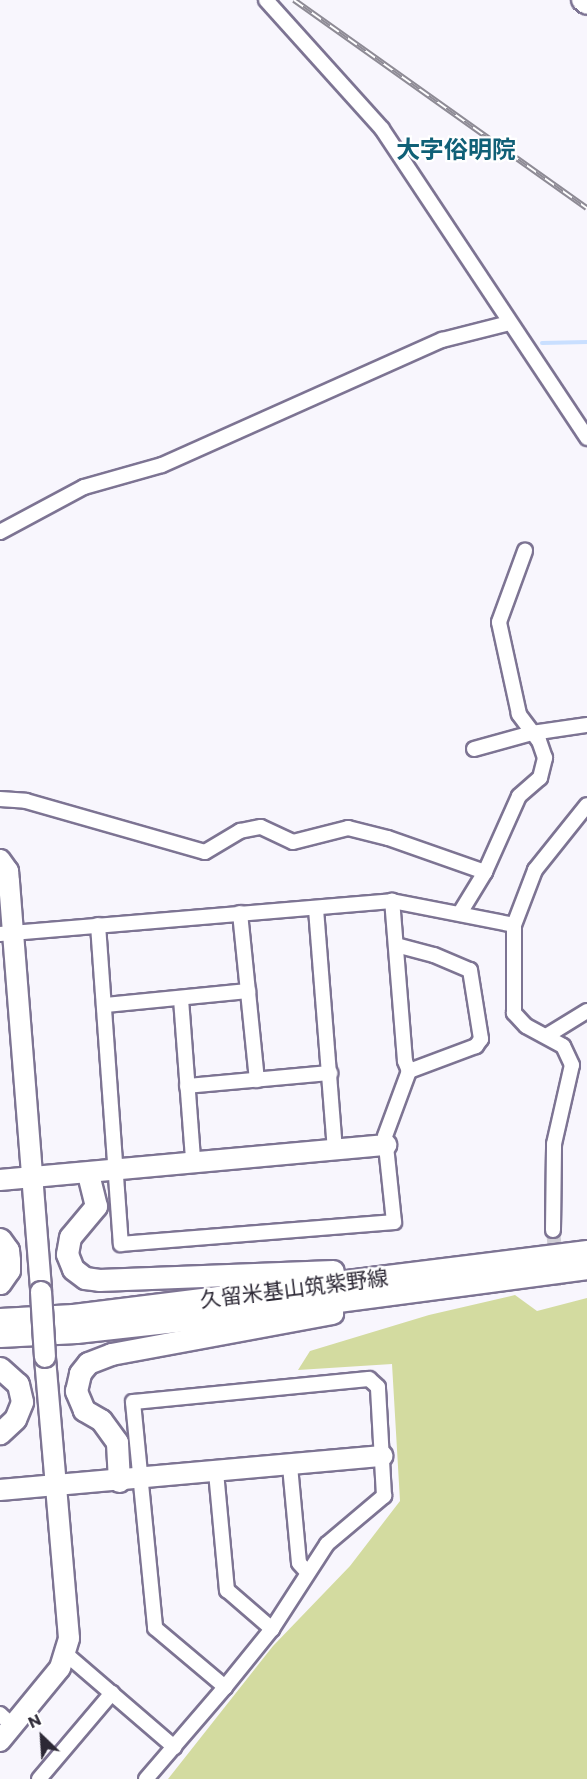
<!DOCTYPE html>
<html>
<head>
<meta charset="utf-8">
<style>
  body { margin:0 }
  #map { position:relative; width:587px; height:1779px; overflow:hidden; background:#f8f6fd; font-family:Commissioner,"Noto Sans JP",sans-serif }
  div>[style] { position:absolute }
  .green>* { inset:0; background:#d3dba0 }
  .stream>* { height:4px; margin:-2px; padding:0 2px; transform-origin:2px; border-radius:2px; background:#c9dfff }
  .street-tunnel>* { height:14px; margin-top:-7px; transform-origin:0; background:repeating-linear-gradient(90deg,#cfcdd5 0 14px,transparent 0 21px) }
  .roads { filter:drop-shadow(2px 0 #7d7493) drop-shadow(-2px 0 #7d7493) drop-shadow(0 2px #7d7493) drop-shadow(0 -2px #7d7493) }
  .street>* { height:14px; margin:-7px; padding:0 7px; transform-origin:7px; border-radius:7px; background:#fff }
  .secondary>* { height:20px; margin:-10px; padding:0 10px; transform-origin:10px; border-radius:10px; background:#fff }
  .primary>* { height:21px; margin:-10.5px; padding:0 10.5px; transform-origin:10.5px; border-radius:10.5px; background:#fff }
  .rail>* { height:6px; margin-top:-3px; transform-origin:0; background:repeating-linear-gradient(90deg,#fff 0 11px,#8e8b95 0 22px); box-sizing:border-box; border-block:2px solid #8e8b95 }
  .bridges { filter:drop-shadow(2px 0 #7d7493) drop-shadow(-2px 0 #7d7493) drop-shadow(0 2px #7d7493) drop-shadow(0 -2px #7d7493) }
  .secondary-bridge>* { height:20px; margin:-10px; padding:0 10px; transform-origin:10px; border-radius:10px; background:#fff }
  span { translate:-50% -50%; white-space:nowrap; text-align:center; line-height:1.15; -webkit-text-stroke:4.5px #fff; paint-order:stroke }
  .street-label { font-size:21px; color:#2c2835 }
  .quarter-label { font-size:24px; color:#106077; font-weight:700 }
  .north { position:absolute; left:12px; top:1707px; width:60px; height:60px; -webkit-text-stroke:4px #fff; paint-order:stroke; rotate:335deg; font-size:16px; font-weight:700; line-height:24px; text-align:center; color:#2c2835 }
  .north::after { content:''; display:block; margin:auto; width:21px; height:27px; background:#2c2835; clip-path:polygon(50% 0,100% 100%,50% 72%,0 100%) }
</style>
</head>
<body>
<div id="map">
  <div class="green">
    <div style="clip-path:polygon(515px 1295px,537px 1311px,587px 1298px,587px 1779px,168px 1779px,273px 1646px,350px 1566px,400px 1501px,392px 1364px,298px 1370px,310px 1351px,429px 1315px)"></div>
  </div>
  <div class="stream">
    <div style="left:542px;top:343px;width:45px;rotate:-1.3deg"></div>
  </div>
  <div class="street-tunnel">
    <div style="left:553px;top:1230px;width:61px;rotate:84.4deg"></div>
  </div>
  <div class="roads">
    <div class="street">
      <div style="left:266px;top:0;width:173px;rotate:48deg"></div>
      <div style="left:382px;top:129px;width:371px;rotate:56.4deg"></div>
      <div style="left:0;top:532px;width:95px;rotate:-28.2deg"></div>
      <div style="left:84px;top:487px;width:81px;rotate:-15.8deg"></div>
      <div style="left:162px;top:465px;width:307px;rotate:-24.1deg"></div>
      <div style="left:442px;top:340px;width:69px;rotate:-14.2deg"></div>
      <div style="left:474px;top:749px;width:60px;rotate:-15.4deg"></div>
      <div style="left:532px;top:733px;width:56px;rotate:-8.3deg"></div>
      <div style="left:0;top:799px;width:26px;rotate:4deg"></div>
      <div style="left:26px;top:801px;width:186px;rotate:15.9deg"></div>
      <div style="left:205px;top:852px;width:41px;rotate:-31deg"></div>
      <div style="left:240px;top:831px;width:21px;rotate:-11deg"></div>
      <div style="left:261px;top:827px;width:35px;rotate:25deg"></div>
      <div style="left:293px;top:842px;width:57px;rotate:-14.3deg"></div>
      <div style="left:348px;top:828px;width:41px;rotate:14deg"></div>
      <div style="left:388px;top:838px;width:103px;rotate:19.3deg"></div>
      <div style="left:316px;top:909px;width:240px;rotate:85.5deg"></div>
      <div style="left:240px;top:913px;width:168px;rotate:84.2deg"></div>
      <div style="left:460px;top:913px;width:48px;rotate:-58.6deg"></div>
      <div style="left:485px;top:872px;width:83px;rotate:-65.9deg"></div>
      <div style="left:519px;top:796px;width:28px;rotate:-41deg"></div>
      <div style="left:540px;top:778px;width:21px;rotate:-76deg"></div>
      <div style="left:545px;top:758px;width:18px;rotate:-109deg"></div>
      <div style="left:539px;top:741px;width:34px;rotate:-127deg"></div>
      <div style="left:519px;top:714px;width:94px;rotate:-102.3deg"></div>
      <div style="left:499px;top:622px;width:76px;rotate:-69.9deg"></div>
      <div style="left:98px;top:925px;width:320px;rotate:85.9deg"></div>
      <div style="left:121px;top:1244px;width:274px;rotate:-4.6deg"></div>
      <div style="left:394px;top:1222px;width:86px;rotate:-96deg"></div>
      <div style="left:385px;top:1136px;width:69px;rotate:-69.7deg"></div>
      <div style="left:409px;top:1071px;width:11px;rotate:-112deg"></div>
      <div style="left:405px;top:1061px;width:161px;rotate:-94.6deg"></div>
      <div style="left:0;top:934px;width:393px;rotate:-4.8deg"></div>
      <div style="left:392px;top:901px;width:124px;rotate:11.1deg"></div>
      <div style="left:396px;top:945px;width:39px;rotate:15deg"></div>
      <div style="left:434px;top:955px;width:39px;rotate:23deg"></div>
      <div style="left:470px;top:970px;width:70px;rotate:80.9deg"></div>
      <div style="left:481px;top:1039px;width:9px;rotate:126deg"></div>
      <div style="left:476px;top:1046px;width:72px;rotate:159.5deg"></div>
      <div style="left:181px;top:999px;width:161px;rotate:85.7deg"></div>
      <div style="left:105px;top:1005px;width:144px;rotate:-5.6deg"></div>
      <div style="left:548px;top:1035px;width:46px;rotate:-31.6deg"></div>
      <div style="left:187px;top:1086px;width:144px;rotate:-5.2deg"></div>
      <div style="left:553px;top:1230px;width:86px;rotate:-89.3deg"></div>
      <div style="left:554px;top:1144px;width:81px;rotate:-77.2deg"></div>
      <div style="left:572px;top:1065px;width:21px;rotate:-115deg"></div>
      <div style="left:563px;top:1046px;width:42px;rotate:-151.6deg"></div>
      <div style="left:526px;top:1026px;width:18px;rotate:-133deg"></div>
      <div style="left:514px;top:1013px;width:88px;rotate:-90deg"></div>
      <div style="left:514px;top:925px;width:59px;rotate:-69.1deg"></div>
      <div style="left:535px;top:870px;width:83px;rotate:-51.3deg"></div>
      <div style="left:290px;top:1466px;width:97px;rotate:84.7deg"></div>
      <div style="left:299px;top:1563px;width:13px;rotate:48deg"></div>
      <div style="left:216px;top:1472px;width:119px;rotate:84.7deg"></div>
      <div style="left:227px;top:1590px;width:60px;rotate:40.9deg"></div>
      <div style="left:66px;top:1654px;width:143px;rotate:40.7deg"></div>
      <div style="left:0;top:1714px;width:18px;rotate:43deg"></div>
      <div style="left:39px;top:1779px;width:113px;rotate:-49.7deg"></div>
      <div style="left:146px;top:1779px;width:121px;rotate:-49.3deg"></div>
      <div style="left:225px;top:1687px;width:75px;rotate:-51deg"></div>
      <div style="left:272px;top:1629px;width:101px;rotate:-57.1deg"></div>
      <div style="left:327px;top:1544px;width:75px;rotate:-40.1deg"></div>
      <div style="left:384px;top:1496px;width:109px;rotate:-93.2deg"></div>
      <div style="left:378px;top:1387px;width:12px;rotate:-138deg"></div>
      <div style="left:369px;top:1379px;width:237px;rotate:174.4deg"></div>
      <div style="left:133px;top:1402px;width:227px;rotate:84.4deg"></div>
      <div style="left:155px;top:1628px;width:92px;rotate:40.1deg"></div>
    </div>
    <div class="secondary">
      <div style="left:582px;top:0;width:6px;rotate:39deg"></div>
      <div style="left:0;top:860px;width:14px;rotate:54deg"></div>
      <div style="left:8px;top:871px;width:11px;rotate:85deg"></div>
      <div style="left:9px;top:882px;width:411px;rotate:85.5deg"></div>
      <div style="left:0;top:1180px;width:388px;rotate:-5.2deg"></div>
      <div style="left:0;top:1490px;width:384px;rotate:-5.1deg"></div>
      <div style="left:0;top:1741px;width:94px;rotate:-50.6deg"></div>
      <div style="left:60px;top:1668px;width:31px;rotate:-73deg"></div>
      <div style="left:69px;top:1638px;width:282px;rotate:-94.9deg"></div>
    </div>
    <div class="primary">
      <div style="left:88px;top:1174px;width:33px;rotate:76deg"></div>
      <div style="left:96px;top:1206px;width:40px;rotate:130deg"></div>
      <div style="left:70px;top:1237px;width:17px;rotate:100deg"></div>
      <div style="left:67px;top:1254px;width:16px;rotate:68deg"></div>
      <div style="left:73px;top:1269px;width:15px;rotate:37deg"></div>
      <div style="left:85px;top:1278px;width:14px;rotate:8deg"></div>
      <div style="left:99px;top:1280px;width:234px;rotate:-2.2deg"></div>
      <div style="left:0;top:1239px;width:14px;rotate:54deg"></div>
      <div style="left:8px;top:1250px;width:10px;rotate:84deg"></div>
      <div style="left:9px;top:1260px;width:10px;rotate:90deg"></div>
      <div style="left:9px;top:1270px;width:16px;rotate:125deg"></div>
      <div style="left:0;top:1319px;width:73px;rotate:-3.1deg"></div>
      <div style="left:73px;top:1315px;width:518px;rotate:-7.1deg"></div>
      <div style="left:0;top:1336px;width:76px;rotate:-3deg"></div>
      <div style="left:76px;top:1332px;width:164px;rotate:-6.3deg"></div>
      <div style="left:239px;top:1314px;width:351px;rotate:-7.5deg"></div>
      <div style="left:0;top:1368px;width:24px;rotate:42deg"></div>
      <div style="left:18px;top:1384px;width:18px;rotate:77deg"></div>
      <div style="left:22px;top:1402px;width:18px;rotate:112deg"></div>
      <div style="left:15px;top:1419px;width:21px;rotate:137deg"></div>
      <div style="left:119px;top:1481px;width:39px;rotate:-93deg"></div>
      <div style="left:117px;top:1442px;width:27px;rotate:-126deg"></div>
      <div style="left:101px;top:1420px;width:20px;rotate:-150deg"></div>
      <div style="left:84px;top:1410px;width:21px;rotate:-113deg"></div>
      <div style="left:76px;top:1391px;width:18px;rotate:-77deg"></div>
      <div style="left:80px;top:1373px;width:13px;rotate:-51deg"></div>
      <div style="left:88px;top:1363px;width:25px;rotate:-21deg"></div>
      <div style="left:111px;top:1354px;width:225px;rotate:-10.5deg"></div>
    </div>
  </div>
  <div class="rail">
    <div style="left:294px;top:0;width:359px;rotate:35.4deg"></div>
  </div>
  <div class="bridges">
    <div class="secondary-bridge">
      <div style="left:41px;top:1292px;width:65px;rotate:86.5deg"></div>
    </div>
  </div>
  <div class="street-label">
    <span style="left:294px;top:1288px;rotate:-7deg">久留米基山筑紫野線</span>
  </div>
  <div class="quarter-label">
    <span style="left:456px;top:149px">大字俗明院</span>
  </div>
  <div class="north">N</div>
</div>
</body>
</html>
